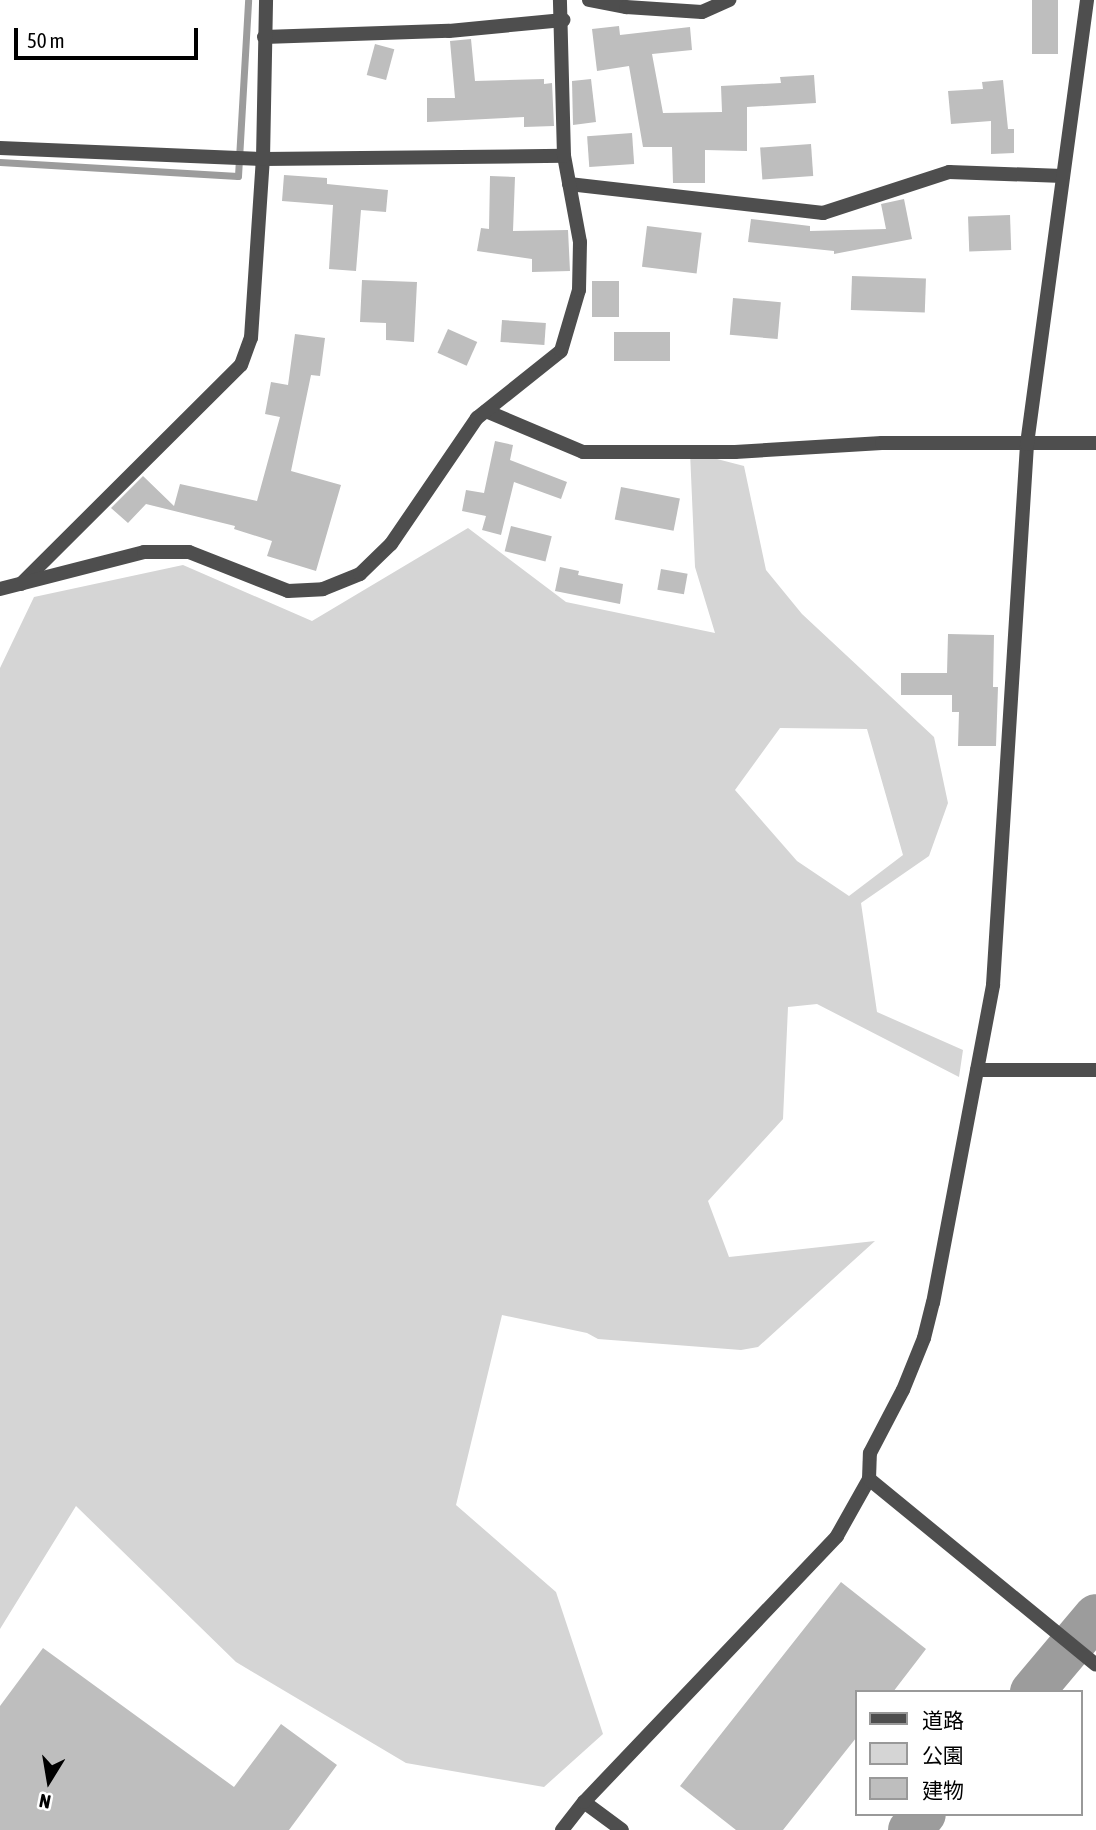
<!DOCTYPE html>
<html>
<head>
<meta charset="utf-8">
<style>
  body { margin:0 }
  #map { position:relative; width:1096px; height:1830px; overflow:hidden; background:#fff; font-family:"Asap Condensed","Noto Sans JP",sans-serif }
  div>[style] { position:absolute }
  .green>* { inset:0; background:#d5d5d5 }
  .stream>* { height:7px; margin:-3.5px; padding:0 3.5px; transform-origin:3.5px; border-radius:3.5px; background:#9c9c9c }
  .river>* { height:44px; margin:-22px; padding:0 22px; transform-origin:22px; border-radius:22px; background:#9c9c9c }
  .building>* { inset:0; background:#bebebe; transform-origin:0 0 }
  .minor>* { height:14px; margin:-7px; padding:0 7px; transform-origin:7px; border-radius:7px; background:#4e4e4e }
  .tertiary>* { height:14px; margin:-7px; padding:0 7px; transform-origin:7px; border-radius:7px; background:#4e4e4e }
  span { translate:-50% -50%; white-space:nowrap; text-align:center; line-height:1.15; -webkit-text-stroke:7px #fff; paint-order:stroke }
  .legend { position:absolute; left:855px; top:1690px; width:228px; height:126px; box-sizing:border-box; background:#fff; border:2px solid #999; margin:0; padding:9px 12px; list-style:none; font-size:21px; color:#000 }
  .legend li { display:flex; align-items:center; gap:14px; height:35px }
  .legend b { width:35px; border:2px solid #999 }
  .north { position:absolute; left:14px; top:1746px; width:70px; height:70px; -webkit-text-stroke:5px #fff; paint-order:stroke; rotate:191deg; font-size:19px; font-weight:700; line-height:28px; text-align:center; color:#000 }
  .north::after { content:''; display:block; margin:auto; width:24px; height:32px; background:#000; clip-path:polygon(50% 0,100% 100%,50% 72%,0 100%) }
  .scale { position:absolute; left:14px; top:28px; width:184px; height:32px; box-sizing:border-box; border:4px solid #000; border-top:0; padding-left:9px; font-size:21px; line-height:24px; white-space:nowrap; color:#000; -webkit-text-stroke:5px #fff; paint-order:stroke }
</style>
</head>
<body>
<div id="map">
  <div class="green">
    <div style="clip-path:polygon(evenodd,690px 452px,744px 466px,766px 570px,802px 614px,934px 737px,948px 803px,929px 856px,861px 903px,877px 1012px,963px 1050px,959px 1077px,817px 1004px,788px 1007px,783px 1119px,708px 1201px,729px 1257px,875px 1241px,758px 1347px,741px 1350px,598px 1339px,587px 1333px,502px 1315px,456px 1505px,556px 1592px,603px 1734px,544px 1787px,406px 1763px,236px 1662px,76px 1506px,0 1629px,0 668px,34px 597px,183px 565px,312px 621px,468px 528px,566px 602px,715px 633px,695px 567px,690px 452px,780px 728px,867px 729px,903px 855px,849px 896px,797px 861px,735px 790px,780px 728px)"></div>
  </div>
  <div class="stream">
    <div style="left:0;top:162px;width:238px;rotate:3.4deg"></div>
    <div style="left:238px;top:176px;width:176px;rotate:-86.7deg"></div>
  </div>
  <div class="river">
    <div style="left:1032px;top:1692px;width:99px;rotate:-49.9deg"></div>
    <div style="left:910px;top:1830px;width:21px;rotate:-49deg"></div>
  </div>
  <div class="building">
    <div style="left:1032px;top:0;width:26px;height:54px"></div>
    <div style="clip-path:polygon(619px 26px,620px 35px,690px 27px,692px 50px,652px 54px,663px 113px,722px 112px,721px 86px,781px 83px,780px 77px,814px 75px,816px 103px,747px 107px,747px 151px,705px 150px,705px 183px,673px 183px,672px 147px,643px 147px,629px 66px,597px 71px,592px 29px)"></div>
    <div style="clip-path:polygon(471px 39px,475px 81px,544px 79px,544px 84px,552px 83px,554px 126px,524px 127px,524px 117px,427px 122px,427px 98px,455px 98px,450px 41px)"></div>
    <div style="left:375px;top:44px;width:20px;height:32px;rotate:15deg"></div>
    <div style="clip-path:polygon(591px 79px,596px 122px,573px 125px,572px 81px)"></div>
    <div style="clip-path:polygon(1003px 80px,1008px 129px,1014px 129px,1014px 153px,991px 154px,991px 121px,951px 124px,948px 91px,983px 89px,982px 82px)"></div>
    <div style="left:632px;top:133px;width:31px;height:45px;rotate:86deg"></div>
    <div style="left:811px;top:144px;width:32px;height:51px;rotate:86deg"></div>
    <div style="clip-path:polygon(284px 175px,327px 178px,327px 184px,388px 190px,386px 212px,361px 210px,356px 271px,329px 269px,333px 205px,282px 201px)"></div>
    <div style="clip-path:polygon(490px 176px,515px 177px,513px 231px,568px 230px,570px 271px,532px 272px,532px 259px,477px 251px,481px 228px,489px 229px)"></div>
    <div style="clip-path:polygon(904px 199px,912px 239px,834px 254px,834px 251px,748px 242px,751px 219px,810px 226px,810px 231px,886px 229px,881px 204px)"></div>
    <div style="left:1010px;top:215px;width:35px;height:42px;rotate:88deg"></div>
    <div style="left:647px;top:226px;width:55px;height:41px;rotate:7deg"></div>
    <div style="left:852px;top:276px;width:74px;height:34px;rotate:2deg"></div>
    <div style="clip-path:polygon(362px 280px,417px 282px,414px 342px,386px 340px,386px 323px,360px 322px)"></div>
    <div style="left:592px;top:281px;width:27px;height:36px"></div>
    <div style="left:733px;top:298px;width:48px;height:37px;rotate:5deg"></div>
    <div style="left:502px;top:320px;width:44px;height:22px;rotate:4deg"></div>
    <div style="left:448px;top:329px;width:32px;height:26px;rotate:24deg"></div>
    <div style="left:614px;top:332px;width:56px;height:29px"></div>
    <div style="clip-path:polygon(295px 334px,325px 338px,320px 376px,311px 375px,291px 471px,341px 485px,316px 571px,267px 556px,272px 541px,234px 529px,235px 526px,146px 504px,128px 523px,111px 508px,143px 476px,174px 506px,180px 484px,257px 501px,280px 417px,265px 414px,271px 382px,288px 385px)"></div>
    <div style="clip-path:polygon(495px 441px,513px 445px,510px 460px,567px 482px,561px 499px,514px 482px,501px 535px,482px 530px,486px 516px,462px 511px,466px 490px,484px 493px)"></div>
    <div style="left:621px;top:487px;width:60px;height:33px;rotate:11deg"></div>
    <div style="left:511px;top:526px;width:42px;height:26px;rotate:14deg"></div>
    <div style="clip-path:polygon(560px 567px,579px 571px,578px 575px,623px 584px,620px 604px,555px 591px)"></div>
    <div style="left:661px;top:569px;width:27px;height:21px;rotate:10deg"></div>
    <div style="clip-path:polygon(948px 634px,994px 635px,993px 687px,998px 687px,996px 746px,958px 746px,959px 712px,952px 712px,952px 695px,901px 695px,901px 673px,947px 673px)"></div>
    <div style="clip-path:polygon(841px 1582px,926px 1649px,893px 1692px,856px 1692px,856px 1738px,783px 1830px,736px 1830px,680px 1786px)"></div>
    <div style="clip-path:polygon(43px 1648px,234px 1787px,281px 1724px,337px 1765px,289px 1830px,0 1830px,0 1706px)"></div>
  </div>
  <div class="minor">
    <div style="left:589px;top:0;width:38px;rotate:11deg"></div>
    <div style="left:626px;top:7px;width:76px;rotate:3.8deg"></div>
    <div style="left:702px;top:12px;width:30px;rotate:-24deg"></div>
    <div style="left:264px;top:37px;width:185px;rotate:-1.9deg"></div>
    <div style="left:449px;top:31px;width:115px;rotate:-5.5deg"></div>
    <div style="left:0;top:148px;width:263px;rotate:2.4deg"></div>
    <div style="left:263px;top:159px;width:301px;rotate:-0.6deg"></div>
    <div style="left:569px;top:184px;width:256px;rotate:6.5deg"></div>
    <div style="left:823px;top:213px;width:133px;rotate:-18deg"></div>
    <div style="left:949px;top:172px;width:114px;rotate:2deg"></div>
    <div style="left:486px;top:411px;width:105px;rotate:22.9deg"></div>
    <div style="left:583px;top:452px;width:152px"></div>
    <div style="left:735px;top:452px;width:147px;rotate:-3.5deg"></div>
    <div style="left:882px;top:443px;width:214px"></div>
    <div style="left:21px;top:584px;width:310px;rotate:-44.9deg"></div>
    <div style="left:241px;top:365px;width:29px;rotate:-70deg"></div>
    <div style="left:251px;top:338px;width:179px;rotate:-86.2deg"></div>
    <div style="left:263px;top:159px;width:159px;rotate:-88.9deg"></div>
    <div style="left:0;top:589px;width:149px;rotate:-14.4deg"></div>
    <div style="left:144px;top:552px;width:45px"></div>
    <div style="left:189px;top:552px;width:106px;rotate:21.5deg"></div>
    <div style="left:288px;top:591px;width:35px;rotate:-3deg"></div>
    <div style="left:323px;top:589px;width:40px;rotate:-22deg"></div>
    <div style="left:360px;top:574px;width:43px;rotate:-44.1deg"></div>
    <div style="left:391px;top:544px;width:153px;rotate:-55.7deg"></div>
    <div style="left:477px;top:418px;width:107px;rotate:-38.6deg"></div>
    <div style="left:561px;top:351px;width:64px;rotate:-73.6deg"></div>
    <div style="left:579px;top:290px;width:48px;rotate:-88.8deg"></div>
    <div style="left:580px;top:242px;width:87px;rotate:-100.5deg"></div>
    <div style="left:564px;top:156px;width:156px;rotate:-91.5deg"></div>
    <div style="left:977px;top:1070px;width:119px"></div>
    <div style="left:869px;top:1479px;width:26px;rotate:-88deg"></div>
    <div style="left:870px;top:1453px;width:71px;rotate:-62.4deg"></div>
    <div style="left:903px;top:1390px;width:56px;rotate:-68deg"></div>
    <div style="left:924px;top:1338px;width:36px;rotate:-76deg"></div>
    <div style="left:933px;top:1303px;width:324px;rotate:-79.3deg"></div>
    <div style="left:993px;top:985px;width:542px;rotate:-86.4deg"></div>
    <div style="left:1027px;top:444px;width:448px;rotate:-82.3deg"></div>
  </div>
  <div class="tertiary">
    <div style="left:584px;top:1802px;width:47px;rotate:36.4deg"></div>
    <div style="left:562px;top:1830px;width:36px;rotate:-52deg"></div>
    <div style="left:584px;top:1802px;width:367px;rotate:-46.4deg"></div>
    <div style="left:837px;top:1536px;width:65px;rotate:-60.7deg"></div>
    <div style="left:869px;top:1479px;width:293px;rotate:39.3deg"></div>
  </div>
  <ul class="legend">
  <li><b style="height:9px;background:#4e4e4e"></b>道路</li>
  <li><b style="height:19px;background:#d5d5d5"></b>公園</li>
  <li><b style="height:19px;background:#bebebe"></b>建物</li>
  </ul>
  <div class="north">N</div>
  <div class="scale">50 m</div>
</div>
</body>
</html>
